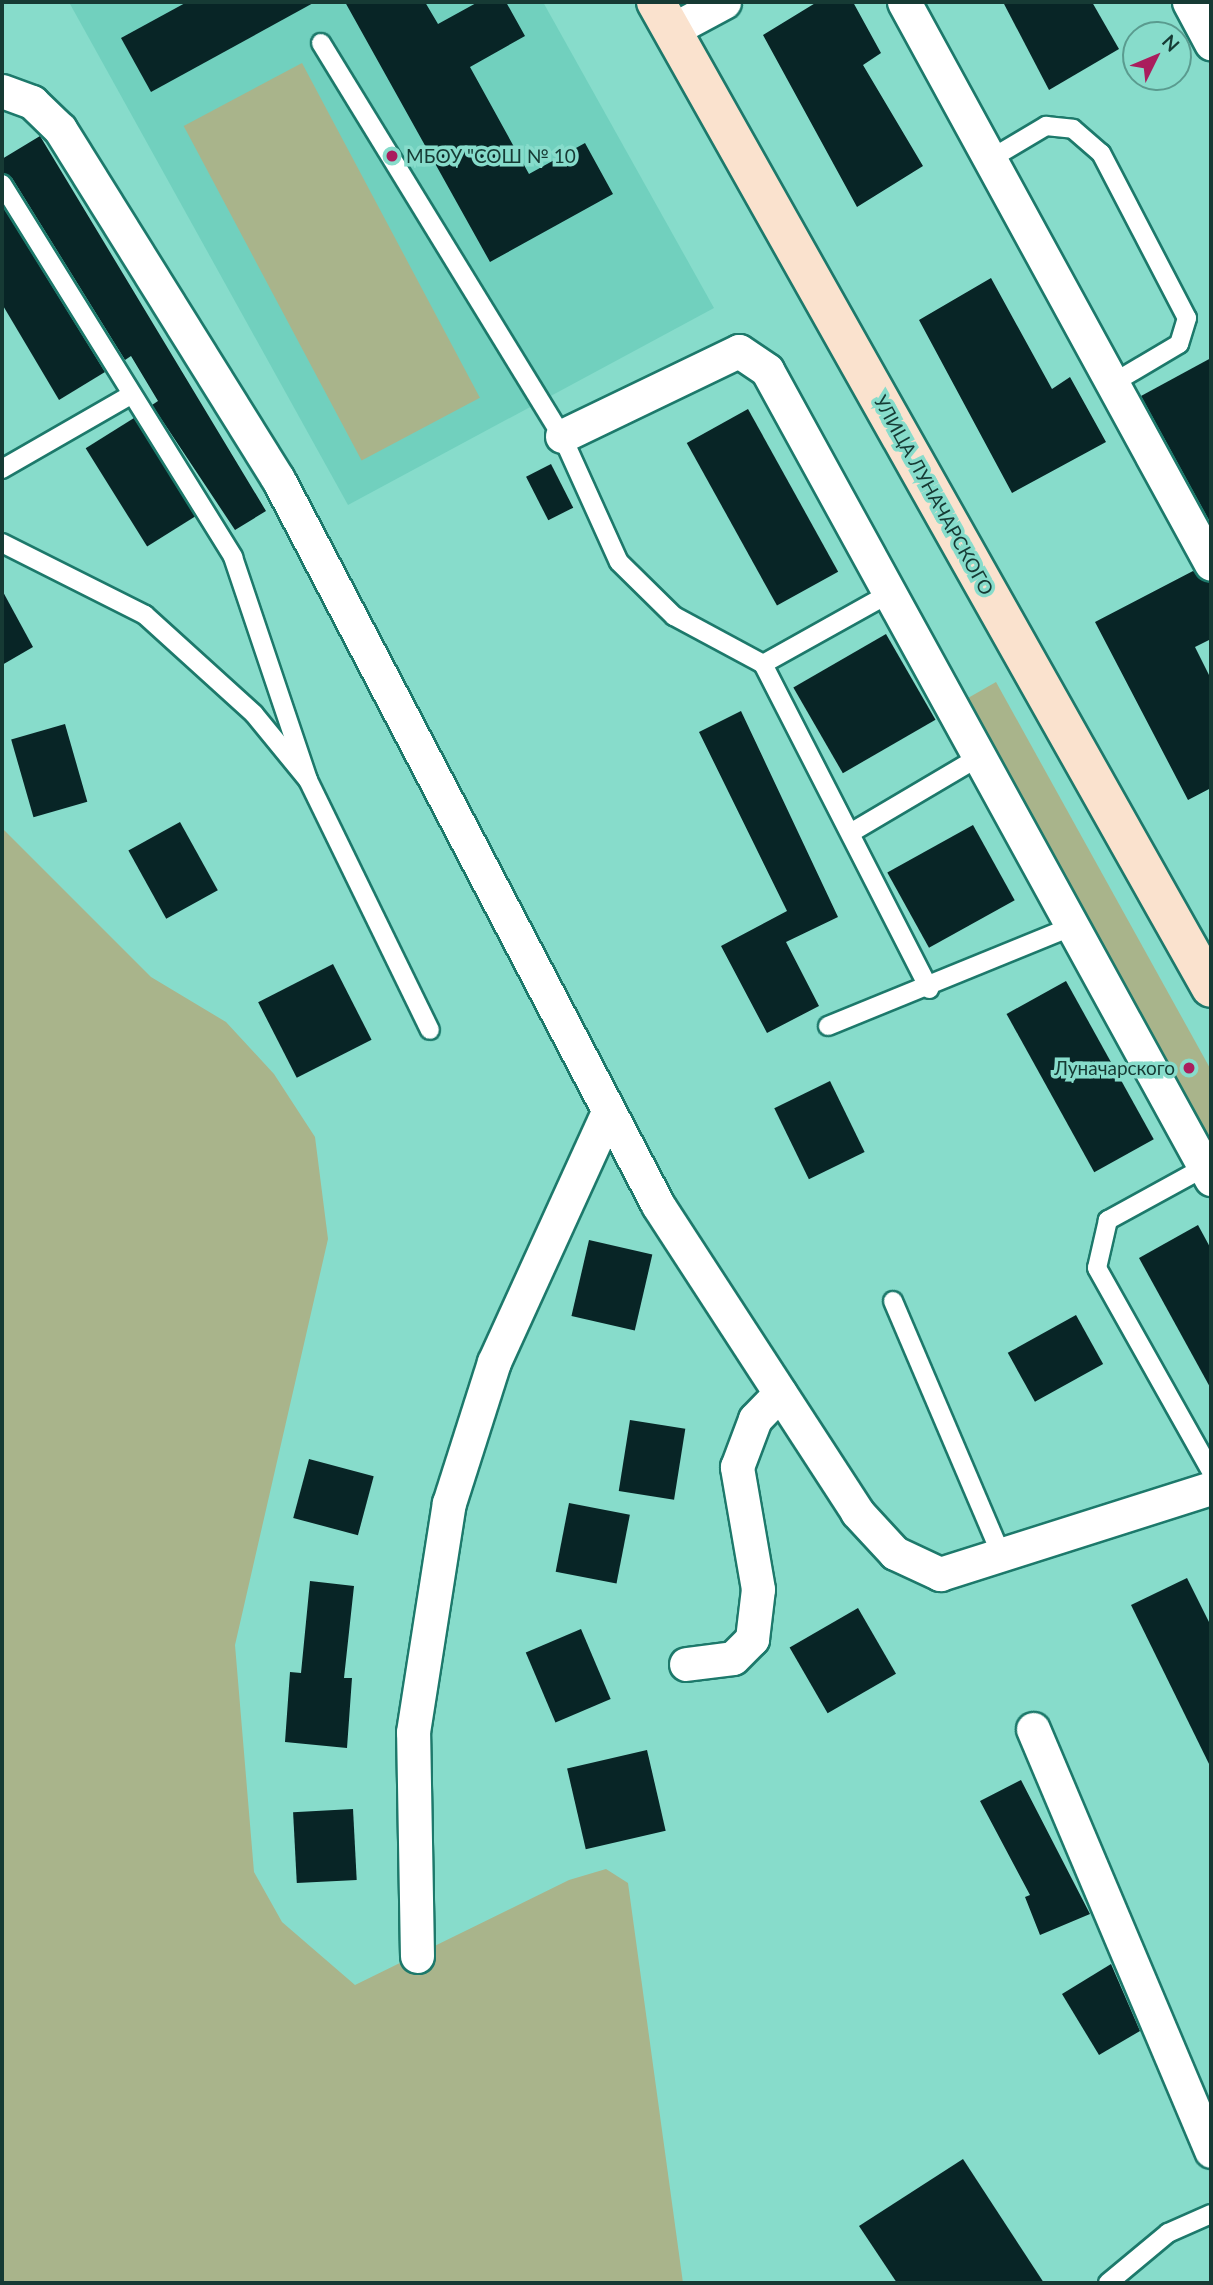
<!DOCTYPE html>
<html>
<head>
<meta charset="utf-8">
<style>
  body { margin:0 }
  #map { position:relative; width:1213px; height:2285px; overflow:hidden; background:#87dccb; font-family:Lato,sans-serif }
  div>[style] { position:absolute }
  .built>* { inset:0; background:#71d0be }
  .green>* { inset:0; background:#a9b48b; transform-origin:0 0 }
  .building>* { inset:0; background:#082526; transform-origin:0 0 }
  .roads { filter:drop-shadow(2px 0 #1d796b) drop-shadow(-2px 0 #1d796b) drop-shadow(0 2px #1d796b) drop-shadow(0 -2px #1d796b) }
  .service>* { height:18px; margin:-9px; padding:0 9px; transform-origin:9px; border-radius:9px; background:#fff }
  .minor>* { height:33px; margin:-16.5px; padding:0 16.5px; transform-origin:16.5px; border-radius:16.5px; background:#fff }
  .secondary>* { height:38px; margin:-19px; padding:0 19px; transform-origin:19px; border-radius:19px; background:#fae2ce }
  .dots>* { width:19px; height:19px; translate:-50% -50%; box-sizing:border-box; border:4px solid #87dccb; border-radius:50% }
  span { translate:-50% -50%; white-space:nowrap; text-align:center; line-height:1.15; -webkit-text-stroke:7px #87dccb; paint-order:stroke }
  .poi-label { font-size:19px; color:#163a34 }
  .left { translate:0 -50%; text-align:left }
  .right { translate:-100% -50%; text-align:right }
  .street-label { font-size:19px; color:#163a34 }
  .frame { position:absolute; inset:0; border:4px solid #163a34; pointer-events:none }
  .north { position:absolute; left:1122px; top:21px; width:70px; height:70px; box-sizing:border-box; background:#87dccb; border:2px solid #5a9b8f; border-radius:50%; rotate:47deg; font-size:19px; font-weight:700; line-height:28px; text-align:center; color:#163a34 }
  .north::after { content:''; display:block; margin:auto; width:24px; height:32px; background:#aa1d5d; clip-path:polygon(50% 0,100% 100%,50% 72%,0 100%) }
</style>
</head>
<body>
<div id="map">
  <div class="built">
    <div style="clip-path:polygon(75px 2px,543px 2px,714px 308px,348px 505px,70px 4px)"></div>
  </div>
  <div class="green">
    <div style="left:302px;top:63px;width:379px;height:134px;rotate:62deg"></div>
    <div style="clip-path:polygon(996px 682px,1211px 1070px,1211px 1154px,961px 702px)"></div>
    <div style="clip-path:polygon(2px 828px,151px 977px,226px 1022px,274px 1074px,315px 1137px,328px 1239px,235px 1645px,254px 1872px,282px 1922px,355px 1985px,569px 1880px,606px 1869px,628px 1883px,683px 2283px,2px 2283px)"></div>
  </div>
  <div class="building">
    <div style="clip-path:polygon(187px 2px,315px 2px,151px 92px,121px 38px)"></div>
    <div style="clip-path:polygon(345px 2px,425px 2px,438px 24px,478px 2px,506px 2px,525px 36px,470px 67px,529px 174px,585px 143px,613px 194px,490px 262px)"></div>
    <div style="clip-path:polygon(817px 2px,853px 2px,881px 53px,863px 65px,923px 166px,857px 207px,763px 35px)"></div>
    <div style="clip-path:polygon(1003px 2px,1092px 2px,1119px 49px,1049px 90px)"></div>
    <div style="clip-path:polygon(40px 136px,266px 511px,235px 530px,152px 405px,158px 401px,131px 356px,125px 360px,12px 178px,2px 173px,2px 159px)"></div>
    <div style="clip-path:polygon(2px 205px,105px 372px,59px 400px,2px 304px)"></div>
    <div style="clip-path:polygon(991px 278px,1052px 389px,1070px 377px,1106px 442px,1012px 493px,919px 320px)"></div>
    <div style="clip-path:polygon(1211px 358px,1211px 524px,1141px 396px)"></div>
    <div style="left:748px;top:409px;width:186px;height:70px;rotate:61deg"></div>
    <div style="left:134px;top:418px;width:116px;height:57px;rotate:58deg"></div>
    <div style="left:551px;top:464px;width:49px;height:28px;rotate:63deg"></div>
    <div style="clip-path:polygon(1193px 571px,1211px 583px,1211px 639px,1195px 647px,1211px 679px,1211px 788px,1188px 800px,1095px 622px)"></div>
    <div style="clip-path:polygon(2px 590px,33px 647px,2px 665px)"></div>
    <div style="left:886px;top:634px;width:99px;height:107px;rotate:60deg"></div>
    <div style="clip-path:polygon(741px 711px,838px 917px,786px 942px,819px 1006px,767px 1033px,721px 946px,787px 911px,699px 732px)"></div>
    <div style="left:65px;top:724px;width:81px;height:56px;rotate:74deg"></div>
    <div style="left:180px;top:822px;width:78px;height:59px;rotate:61deg"></div>
    <div style="left:973px;top:825px;width:86px;height:98px;rotate:61deg"></div>
    <div style="left:333px;top:964px;width:85px;height:84px;rotate:63deg"></div>
    <div style="left:1066px;top:981px;width:181px;height:68px;rotate:61deg"></div>
    <div style="left:830px;top:1081px;width:79px;height:62px;rotate:64deg"></div>
    <div style="clip-path:polygon(1198px 1225px,1211px 1249px,1211px 1389px,1139px 1258px)"></div>
    <div style="left:589px;top:1240px;width:65px;height:78px;rotate:13deg"></div>
    <div style="left:1076px;top:1315px;width:56px;height:78px;rotate:61deg"></div>
    <div style="left:630px;top:1420px;width:56px;height:72px;rotate:9deg"></div>
    <div style="left:309px;top:1459px;width:67px;height:61px;rotate:15deg"></div>
    <div style="left:569px;top:1503px;width:62px;height:70px;rotate:11deg"></div>
    <div style="clip-path:polygon(1187px 1578px,1211px 1626px,1211px 1768px,1131px 1605px)"></div>
    <div style="clip-path:polygon(310px 1581px,354px 1586px,344px 1678px,352px 1678px,347px 1748px,285px 1742px,290px 1672px,301px 1673px)"></div>
    <div style="left:858px;top:1608px;width:76px;height:79px;rotate:60deg"></div>
    <div style="left:581px;top:1629px;width:76px;height:60px;rotate:67deg"></div>
    <div style="left:647px;top:1750px;width:83px;height:82px;rotate:77deg"></div>
    <div style="clip-path:polygon(1021px 1780px,1090px 1914px,1040px 1935px,1025px 1897px,1030px 1895px,980px 1801px)"></div>
    <div style="left:353px;top:1809px;width:71px;height:60px;rotate:87deg"></div>
    <div style="clip-path:polygon(1111px 1964px,1140px 2031px,1099px 2055px,1062px 1994px)"></div>
    <div style="clip-path:polygon(963px 2159px,1044px 2283px,897px 2283px,859px 2226px)"></div>
  </div>
  <div class="roads">
    <div class="service">
      <div style="left:321px;top:43px;width:461px;rotate:58.5deg"></div>
      <div style="left:562px;top:436px;width:138px;rotate:65.7deg"></div>
      <div style="left:619px;top:562px;width:77px;rotate:44.5deg"></div>
      <div style="left:674px;top:616px;width:101px;rotate:28.3deg"></div>
      <div style="left:763px;top:664px;width:365px;rotate:62.9deg"></div>
      <div style="left:987px;top:161px;width:69px;rotate:-30.7deg"></div>
      <div style="left:1046px;top:126px;width:27px;rotate:6deg"></div>
      <div style="left:1073px;top:129px;width:37px;rotate:41deg"></div>
      <div style="left:1101px;top:153px;width:186px;rotate:62.5deg"></div>
      <div style="left:1187px;top:318px;width:27px;rotate:107deg"></div>
      <div style="left:1179px;top:344px;width:77px;rotate:149.4deg"></div>
      <div style="left:2px;top:184px;width:439px;rotate:58.2deg"></div>
      <div style="left:233px;top:557px;width:235px;rotate:71.4deg"></div>
      <div style="left:2px;top:469px;width:146px;rotate:-29.9deg"></div>
      <div style="left:2px;top:543px;width:160px;rotate:26.7deg"></div>
      <div style="left:145px;top:615px;width:147px;rotate:42.2deg"></div>
      <div style="left:254px;top:714px;width:85px;rotate:50.7deg"></div>
      <div style="left:308px;top:780px;width:278px;rotate:64deg"></div>
      <div style="left:763px;top:664px;width:148px;rotate:-29.2deg"></div>
      <div style="left:852px;top:832px;width:145px;rotate:-30.6deg"></div>
      <div style="left:828px;top:1026px;width:262px;rotate:-22.2deg"></div>
      <div style="left:1205px;top:1167px;width:111px;rotate:151.3deg"></div>
      <div style="left:1108px;top:1220px;width:49px;rotate:102.9deg"></div>
      <div style="left:1097px;top:1268px;width:233px;rotate:60.7deg"></div>
      <div style="left:893px;top:1301px;width:275px;rotate:66.9deg"></div>
      <div style="left:1108px;top:2283px;width:78px;rotate:-39.8deg"></div>
      <div style="left:1168px;top:2233px;width:47px;rotate:-23.8deg"></div>
    </div>
    <div class="minor">
      <div style="left:904px;top:2px;width:640px;rotate:61.35deg"></div>
      <div style="left:1189px;top:2px;width:47px;rotate:61.8deg"></div>
      <div style="left:672px;top:30px;width:59px;rotate:-28.3deg"></div>
      <div style="left:2px;top:91px;width:32px;rotate:20deg"></div>
      <div style="left:32px;top:102px;width:39px;rotate:44deg"></div>
      <div style="left:60px;top:129px;width:412px;rotate:58.1deg"></div>
      <div style="left:278px;top:479px;width:819px;rotate:62.37deg"></div>
      <div style="left:658px;top:1205px;width:366px;rotate:57deg"></div>
      <div style="left:857px;top:1512px;width:56px;rotate:47.2deg"></div>
      <div style="left:895px;top:1553px;width:50px;rotate:25deg"></div>
      <div style="left:940px;top:1574px;width:284px;rotate:-17.6deg"></div>
      <div style="left:562px;top:436px;width:196px;rotate:-25.7deg"></div>
      <div style="left:739px;top:351px;width:34px;rotate:34deg"></div>
      <div style="left:767px;top:370px;width:923px;rotate:61.24deg"></div>
      <div style="left:686px;top:1664px;width:47px;rotate:-7.3deg"></div>
      <div style="left:733px;top:1658px;width:27px;rotate:-45deg"></div>
      <div style="left:752px;top:1639px;width:50px;rotate:-83.2deg"></div>
      <div style="left:758px;top:1589px;width:124px;rotate:-99.8deg"></div>
      <div style="left:737px;top:1467px;width:51px;rotate:-69.4deg"></div>
      <div style="left:755px;top:1419px;width:36px;rotate:-46deg"></div>
      <div style="left:1033px;top:1729px;width:458px;rotate:67.1deg"></div>
      <div style="left:417px;top:1956px;width:224px;rotate:-91deg"></div>
      <div style="left:413px;top:1732px;width:232px;rotate:-81.1deg"></div>
      <div style="left:449px;top:1503px;width:148px;rotate:-72.3deg"></div>
      <div style="left:494px;top:1362px;width:273px;rotate:-65.5deg"></div>
    </div>
    <div class="secondary">
      <div style="left:656px;top:2px;width:1131px;rotate:60.63deg"></div>
    </div>
  </div>
  <div class="dots">
    <div style="left:392px;top:156px;background:#aa1d5d"></div>
    <div style="left:1189px;top:1068px;background:#aa1d5d"></div>
  </div>
  <div class="poi-label">
    <span class="left" style="left:406px;top:156px">МБОУ "СОШ № 10</span>
    <span class="right" style="left:1175px;top:1068px">Луначарского</span>
  </div>
  <div class="street-label">
    <span style="left:934px;top:495px;rotate:61deg">УЛИЦА ЛУНАЧАРСКОГО</span>
  </div>
  <div class="frame"></div>
  <div class="north">N</div>
</div>
</body>
</html>
